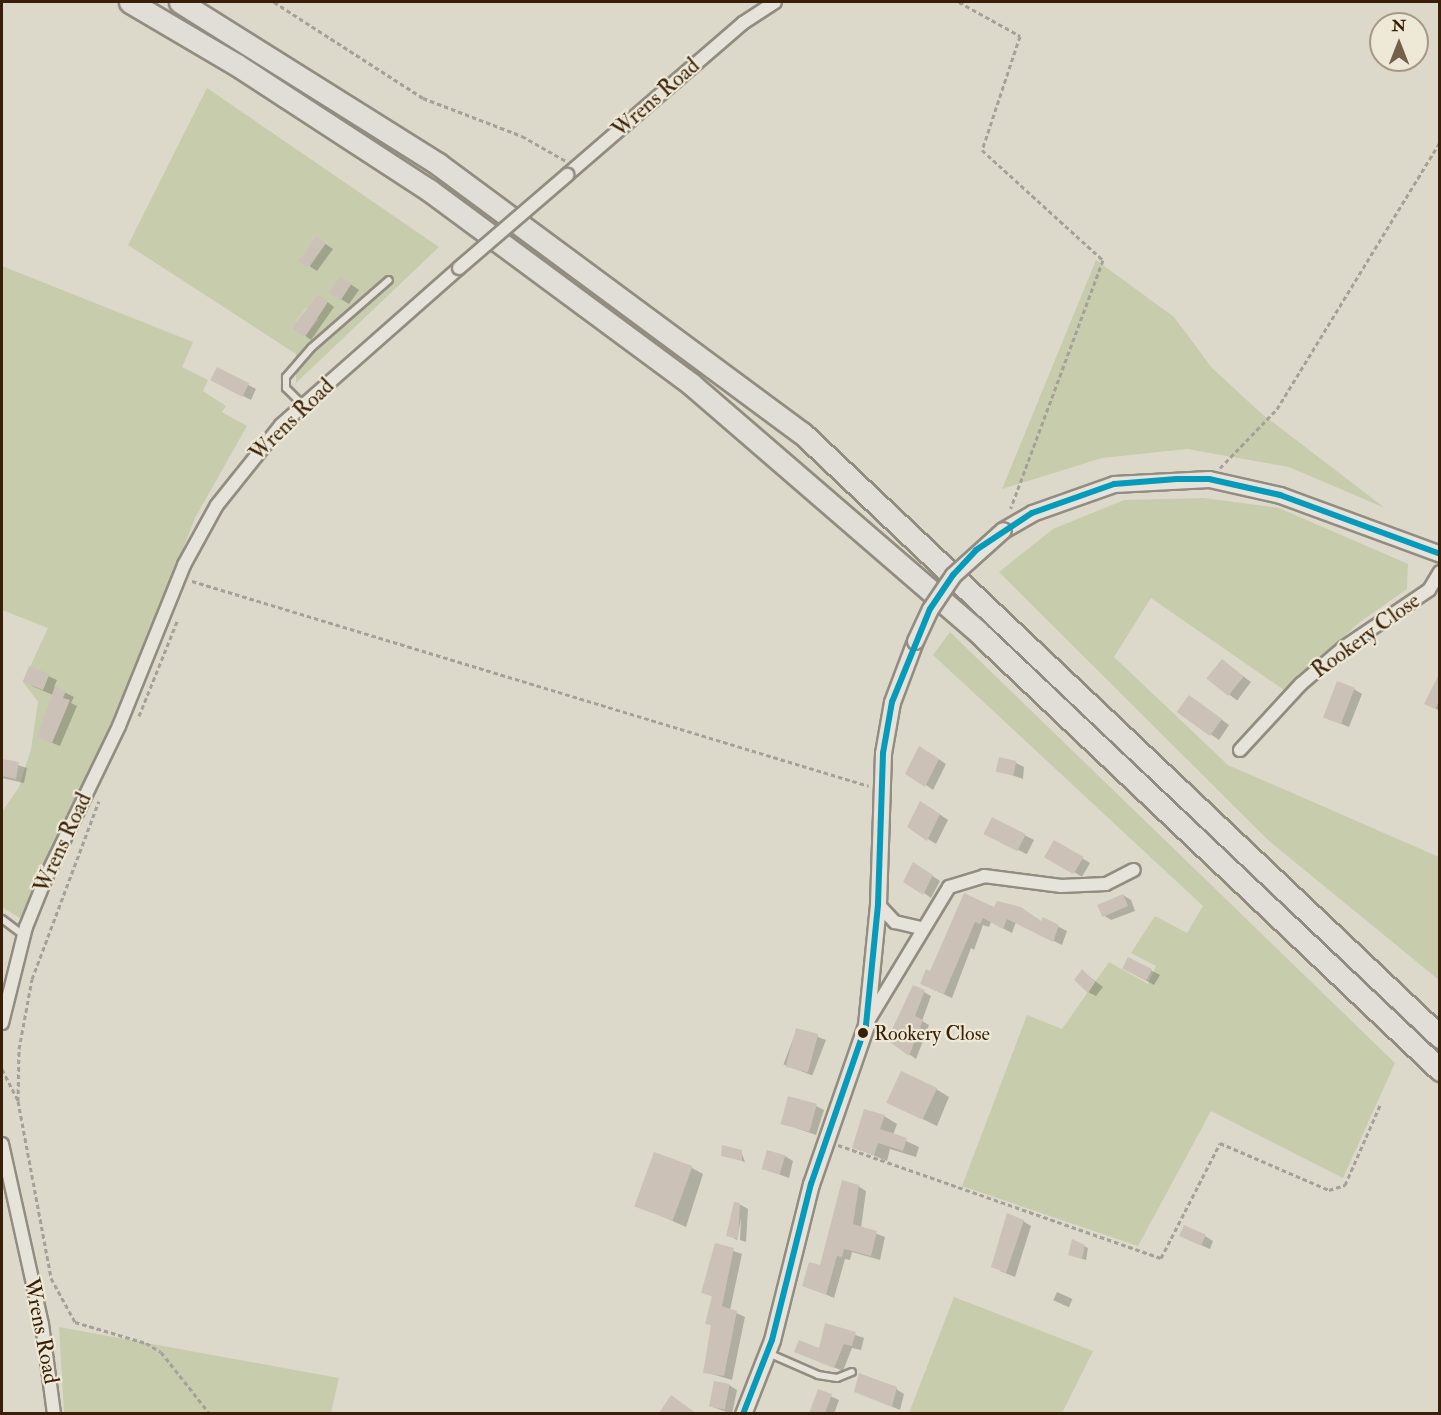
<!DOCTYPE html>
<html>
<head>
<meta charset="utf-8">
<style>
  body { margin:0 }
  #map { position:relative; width:1441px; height:1415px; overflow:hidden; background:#ddd9ca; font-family:"IM FELL Double Pica",serif }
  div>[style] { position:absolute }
  .green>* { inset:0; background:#c7ccac }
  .shadow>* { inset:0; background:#0003; transform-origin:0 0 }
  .building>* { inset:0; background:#ccc1b7; transform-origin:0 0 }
  .path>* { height:3px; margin-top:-1.5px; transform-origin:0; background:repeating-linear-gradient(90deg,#a5a098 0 4.5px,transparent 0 7.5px) }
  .roads { filter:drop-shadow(2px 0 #928c81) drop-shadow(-2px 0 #928c81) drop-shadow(0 2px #928c81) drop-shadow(0 -2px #928c81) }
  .service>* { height:6px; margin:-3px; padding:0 3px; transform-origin:3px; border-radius:3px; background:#e6e3db }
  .minor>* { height:12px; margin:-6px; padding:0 6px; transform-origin:6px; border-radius:6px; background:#e6e3db }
  .tertiary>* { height:15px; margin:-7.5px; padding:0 7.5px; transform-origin:7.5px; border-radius:7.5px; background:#e6e3db }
  .motorway>* { height:21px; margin:-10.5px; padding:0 10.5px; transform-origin:10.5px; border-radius:10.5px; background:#e0ded6 }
  .bridges { filter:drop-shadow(2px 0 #928c81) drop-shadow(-2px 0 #928c81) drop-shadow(0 2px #928c81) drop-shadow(0 -2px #928c81) }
  .minor-bridge>* { height:12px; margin:-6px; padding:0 6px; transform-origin:6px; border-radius:6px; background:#e6e3db }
  .tertiary-bridge>* { height:15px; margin:-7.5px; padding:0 7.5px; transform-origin:7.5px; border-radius:7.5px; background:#e6e3db }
  .bus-1>* { height:6px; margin:-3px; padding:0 3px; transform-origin:3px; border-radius:3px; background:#069bba }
  .dots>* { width:16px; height:16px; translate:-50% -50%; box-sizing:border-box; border:3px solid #eee9d7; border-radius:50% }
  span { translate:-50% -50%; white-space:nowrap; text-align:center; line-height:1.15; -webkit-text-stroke:4.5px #eee9d7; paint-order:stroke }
  .bus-label { font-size:20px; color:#391f07 }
  .left { translate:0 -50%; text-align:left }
  .street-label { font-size:22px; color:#391f07 }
  .frame { position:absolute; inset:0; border:3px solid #391f07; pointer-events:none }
  .north { position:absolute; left:1369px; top:12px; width:60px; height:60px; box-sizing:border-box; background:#eee9d7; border:2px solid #a69884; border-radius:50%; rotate:0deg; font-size:16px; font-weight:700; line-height:24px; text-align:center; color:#391f07 }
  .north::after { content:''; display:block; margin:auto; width:21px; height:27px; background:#72604b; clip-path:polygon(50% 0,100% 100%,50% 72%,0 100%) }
</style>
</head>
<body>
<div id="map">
  <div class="green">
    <div style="clip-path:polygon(evenodd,207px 88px,439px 247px,296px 383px,296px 354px,128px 245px,207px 88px,316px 236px,326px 244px,309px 268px,299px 261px,316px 236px,207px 88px,306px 308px,319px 319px,304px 338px,291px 328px,306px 308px)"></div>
    <div style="clip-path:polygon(1096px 260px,1174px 317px,1212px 368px,1262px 414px,1385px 508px,1289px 467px,1187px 449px,1102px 458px,1002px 489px)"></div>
    <div style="clip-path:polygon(2px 266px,193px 342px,182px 367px,208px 380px,203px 391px,226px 406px,222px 412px,247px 426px,195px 518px,140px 658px,23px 920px,2px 907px,2px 812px,19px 787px,31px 749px,38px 702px,23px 682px,48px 628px,2px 610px)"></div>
    <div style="clip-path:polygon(1204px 498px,1279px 508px,1408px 564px,1407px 589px,1360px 622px,1284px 690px,1151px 598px,1114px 657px,1228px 765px,1439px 857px,1439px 980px,1269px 841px,999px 572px,1053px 529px,1124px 500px)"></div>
    <div style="clip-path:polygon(950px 632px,1395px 1063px,1343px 1178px,1211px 1111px,1138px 1246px,962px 1186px,1027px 1015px,1062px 1029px,1109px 962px,1148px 984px,1156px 966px,1131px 953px,1155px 916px,1187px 933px,1203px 906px,933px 655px)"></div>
    <div style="clip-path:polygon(954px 1297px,1093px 1351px,1062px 1413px,909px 1413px)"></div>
    <div style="clip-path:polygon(59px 1327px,339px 1378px,331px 1413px,64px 1413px)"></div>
  </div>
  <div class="shadow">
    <div style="clip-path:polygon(324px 243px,333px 249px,317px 271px,300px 260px)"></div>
    <div style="clip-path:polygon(349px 283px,359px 290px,349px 304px,331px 293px)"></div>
    <div style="clip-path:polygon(325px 300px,334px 307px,311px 340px,293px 327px)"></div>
    <div style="clip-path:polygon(218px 369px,256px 389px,251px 400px,220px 384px)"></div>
    <div style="left:1223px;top:661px;width:35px;height:23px;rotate:37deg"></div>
    <div style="clip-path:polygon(30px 668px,57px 680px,54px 687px,74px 697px,71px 703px,77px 706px,60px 746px,47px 741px,53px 695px,32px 686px)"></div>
    <div style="clip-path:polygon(1440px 687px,1440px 711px,1434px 708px)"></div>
    <div style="clip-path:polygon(1354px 689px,1362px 694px,1349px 727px,1332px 720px)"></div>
    <div style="clip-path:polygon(1197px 702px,1229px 725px,1219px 740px,1178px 712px)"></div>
    <div style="clip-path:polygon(928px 752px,946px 764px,933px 790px,926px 785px)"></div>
    <div style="clip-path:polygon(2px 760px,27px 768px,24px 783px,2px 778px)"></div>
    <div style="clip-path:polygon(1016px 763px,1024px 767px,1023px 779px,997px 770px)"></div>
    <div style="clip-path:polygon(929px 807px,948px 820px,936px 844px,909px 827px)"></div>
    <div style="left:993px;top:819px;width:46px;height:16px;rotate:27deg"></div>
    <div style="left:1055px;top:842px;width:41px;height:16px;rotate:31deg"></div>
    <div style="clip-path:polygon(922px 869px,940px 881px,931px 898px,924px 893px)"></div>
    <div style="clip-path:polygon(965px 895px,995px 909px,1042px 922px,1044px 919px,1059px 927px,1067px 931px,1062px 945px,1016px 922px,1012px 933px,991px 922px,989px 927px,983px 925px,974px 950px,971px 948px,952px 998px,930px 988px,930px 973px)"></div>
    <div style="clip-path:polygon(1123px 895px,1131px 900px,1135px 911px,1111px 920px,1103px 915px)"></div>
    <div style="clip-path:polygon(1129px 959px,1160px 975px,1154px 985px,1132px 973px)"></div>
    <div style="clip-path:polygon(1082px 971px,1103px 987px,1096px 996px,1088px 992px)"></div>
    <div style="clip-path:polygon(924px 992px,931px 996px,922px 1021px,929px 1025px,916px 1059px,889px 1040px)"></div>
    <div style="left:797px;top:1029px;width:31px;height:38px;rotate:21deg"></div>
    <div style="clip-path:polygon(936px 1089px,949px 1097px,937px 1126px,890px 1103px)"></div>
    <div style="clip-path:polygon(816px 1106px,824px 1110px,816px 1135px,782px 1123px)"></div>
    <div style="clip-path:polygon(884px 1116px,897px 1124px,893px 1135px,919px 1147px,916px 1157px,890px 1149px,887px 1161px,854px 1147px)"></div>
    <div style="clip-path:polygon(741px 1151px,745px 1162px,723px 1155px)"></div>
    <div style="clip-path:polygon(785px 1156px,793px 1161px,789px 1178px,764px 1169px)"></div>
    <div style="clip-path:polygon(692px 1168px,703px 1174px,686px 1227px,639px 1206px)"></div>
    <div style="clip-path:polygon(858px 1186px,866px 1191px,861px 1228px,885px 1237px,880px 1260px,852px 1252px,850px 1260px,845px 1259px,834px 1298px,804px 1285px,821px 1267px)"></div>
    <div style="clip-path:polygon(739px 1204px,748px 1209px,746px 1242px,740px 1240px,741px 1218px,737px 1240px,728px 1235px)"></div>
    <div style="clip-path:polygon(1023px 1221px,1031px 1226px,1015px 1277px,1000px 1271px)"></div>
    <div style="clip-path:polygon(1205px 1236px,1213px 1241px,1210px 1249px,1189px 1240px)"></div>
    <div style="clip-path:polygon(1073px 1241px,1088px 1248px,1086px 1260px,1073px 1256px)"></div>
    <div style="clip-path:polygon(716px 1245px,742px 1254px,730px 1310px,745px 1317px,732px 1380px,705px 1372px,712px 1326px,707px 1323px,713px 1297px,703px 1292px)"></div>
    <div style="left:1057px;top:1292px;width:17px;height:9px;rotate:24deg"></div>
    <div style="clip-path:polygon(827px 1325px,864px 1338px,861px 1350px,852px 1348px,843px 1371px,796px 1352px,820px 1350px)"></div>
    <div style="clip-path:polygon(729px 1385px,737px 1390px,732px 1414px,710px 1406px)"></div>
    <div style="clip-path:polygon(896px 1389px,904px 1394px,900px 1410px,855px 1391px)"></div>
    <div style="clip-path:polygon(819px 1391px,839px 1400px,834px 1414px,811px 1414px)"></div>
  </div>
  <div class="building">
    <div style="left:316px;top:236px;width:12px;height:31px;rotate:35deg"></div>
    <div style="left:340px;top:276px;width:14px;height:20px;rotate:34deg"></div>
    <div style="clip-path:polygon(318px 295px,328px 302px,304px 338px,291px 328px)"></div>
    <div style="left:217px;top:367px;width:36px;height:15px;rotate:27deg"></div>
    <div style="left:1222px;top:659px;width:28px;height:25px;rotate:39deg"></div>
    <div style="left:29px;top:666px;width:22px;height:17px;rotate:22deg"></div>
    <div style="clip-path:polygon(1440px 672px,1440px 699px,1435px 709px,1424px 704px)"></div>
    <div style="left:1337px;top:681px;width:19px;height:39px;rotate:21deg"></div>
    <div style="clip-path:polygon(55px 686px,66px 691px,63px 698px,70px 700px,52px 743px,37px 737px)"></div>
    <div style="left:1189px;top:695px;width:41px;height:21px;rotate:36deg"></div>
    <div style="clip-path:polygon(919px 746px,939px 759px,925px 787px,905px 774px)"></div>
    <div style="left:999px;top:757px;width:18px;height:15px;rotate:13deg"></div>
    <div style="clip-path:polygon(2px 759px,19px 762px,16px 779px,2px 776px)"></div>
    <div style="clip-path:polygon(920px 801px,940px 814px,927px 841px,907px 827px)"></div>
    <div style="left:992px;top:817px;width:38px;height:19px;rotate:27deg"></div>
    <div style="left:1054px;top:840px;width:34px;height:20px;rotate:30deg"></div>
    <div style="clip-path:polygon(913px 862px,933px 875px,923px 895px,903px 882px)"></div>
    <div style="clip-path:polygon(964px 893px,994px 907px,997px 901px,1021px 907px,1041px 921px,1043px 917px,1059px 925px,1053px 942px,1007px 919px,1003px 929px,983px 918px,980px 924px,975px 922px,944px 994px,920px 984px,926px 969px,930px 971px)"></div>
    <div style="left:1123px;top:894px;width:13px;height:28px;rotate:67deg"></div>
    <div style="left:1128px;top:957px;width:27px;height:13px;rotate:27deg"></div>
    <div style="clip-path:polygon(1082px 969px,1095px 982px,1088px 993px,1074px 980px)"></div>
    <div style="clip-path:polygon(913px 985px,925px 990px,915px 1016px,923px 1020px,909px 1056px,887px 1040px)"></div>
    <div style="left:796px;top:1028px;width:23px;height:40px;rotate:15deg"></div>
    <div style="left:901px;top:1071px;width:40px;height:35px;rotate:25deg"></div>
    <div style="left:788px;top:1096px;width:30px;height:29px;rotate:15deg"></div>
    <div style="clip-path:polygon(864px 1109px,885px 1115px,880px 1129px,907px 1138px,903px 1151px,878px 1143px,874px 1155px,852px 1148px)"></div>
    <div style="clip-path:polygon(722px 1145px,742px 1150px,742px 1161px,721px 1156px)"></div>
    <div style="left:767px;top:1150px;width:19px;height:20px;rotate:16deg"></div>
    <div style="left:654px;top:1152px;width:41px;height:58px;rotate:20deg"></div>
    <div style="clip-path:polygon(842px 1180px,859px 1185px,853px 1224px,877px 1231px,871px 1256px,844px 1249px,842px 1257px,837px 1256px,826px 1295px,802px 1286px,809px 1262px,820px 1265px)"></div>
    <div style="clip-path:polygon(734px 1202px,740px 1203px,738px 1239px,726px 1236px)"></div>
    <div style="clip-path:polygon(1007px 1213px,1024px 1220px,1006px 1273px,991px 1267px)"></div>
    <div style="left:1184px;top:1225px;width:24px;height:12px;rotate:24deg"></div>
    <div style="clip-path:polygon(1072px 1239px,1085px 1245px,1082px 1259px,1068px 1255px)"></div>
    <div style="clip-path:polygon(715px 1243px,734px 1248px,722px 1306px,737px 1311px,724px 1376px,703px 1373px,711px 1325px,705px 1324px,712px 1296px,701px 1293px)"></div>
    <div style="clip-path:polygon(825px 1323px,856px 1332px,852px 1346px,844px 1344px,834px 1368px,794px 1352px,799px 1340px,819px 1348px)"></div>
    <div style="clip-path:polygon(859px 1373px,897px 1387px,892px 1407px,854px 1392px)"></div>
    <div style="left:714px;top:1381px;width:16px;height:26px;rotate:11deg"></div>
    <div style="clip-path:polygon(818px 1389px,832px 1394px,825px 1413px,809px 1413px)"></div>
    <div style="clip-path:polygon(671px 1395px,696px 1413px,659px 1413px)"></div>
  </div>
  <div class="path">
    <div style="left:274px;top:2px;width:177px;rotate:32.8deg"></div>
    <div style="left:423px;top:98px;width:106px;rotate:21deg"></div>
    <div style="left:522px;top:136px;width:51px;rotate:29.6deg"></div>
    <div style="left:959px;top:2px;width:70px;rotate:29.1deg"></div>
    <div style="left:1020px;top:36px;width:120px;rotate:108.4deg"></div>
    <div style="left:982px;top:150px;width:164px;rotate:42.3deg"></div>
    <div style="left:1103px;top:260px;width:265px;rotate:110.4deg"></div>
    <div style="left:1220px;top:468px;width:82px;rotate:-46deg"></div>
    <div style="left:1277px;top:409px;width:313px;rotate:-58.6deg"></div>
    <div style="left:192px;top:581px;width:707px;rotate:16.85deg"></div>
    <div style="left:139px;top:716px;width:105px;rotate:-68.1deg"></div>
    <div style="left:2px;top:1069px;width:36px;rotate:63deg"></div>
    <div style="left:18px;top:1101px;width:180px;rotate:79.4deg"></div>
    <div style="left:51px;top:1278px;width:50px;rotate:61.4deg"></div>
    <div style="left:75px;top:1322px;width:74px;rotate:16.5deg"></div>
    <div style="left:146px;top:1343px;width:17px;rotate:31deg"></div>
    <div style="left:161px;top:1352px;width:79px;rotate:51.7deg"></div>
    <div style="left:18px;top:1101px;width:52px;rotate:-88.9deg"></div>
    <div style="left:19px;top:1049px;width:71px;rotate:-79.5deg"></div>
    <div style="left:32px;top:979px;width:190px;rotate:-69.4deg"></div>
    <div style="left:838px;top:1145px;width:342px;rotate:19.3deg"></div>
    <div style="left:1161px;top:1258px;width:129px;rotate:-62.8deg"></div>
    <div style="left:1220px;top:1143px;width:119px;rotate:23.3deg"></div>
    <div style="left:1329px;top:1190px;width:17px;rotate:-17deg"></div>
    <div style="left:1345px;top:1185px;width:90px;rotate:-66.3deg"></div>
  </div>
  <div class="roads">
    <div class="service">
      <div style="left:303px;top:405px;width:24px;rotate:-135deg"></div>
      <div style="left:286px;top:388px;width:11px;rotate:-90deg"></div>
      <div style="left:286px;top:377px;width:38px;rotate:-49deg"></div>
      <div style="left:311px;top:348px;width:103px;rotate:-41.1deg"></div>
      <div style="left:2px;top:919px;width:26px;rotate:37deg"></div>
      <div style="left:768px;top:1353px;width:55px;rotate:23.7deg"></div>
      <div style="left:818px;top:1375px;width:19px;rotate:9deg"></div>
      <div style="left:837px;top:1378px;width:16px;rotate:-22deg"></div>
    </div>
    <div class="minor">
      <div style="left:567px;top:175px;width:233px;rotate:-40.8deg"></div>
      <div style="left:743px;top:23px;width:38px;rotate:-33deg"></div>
      <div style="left:1240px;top:750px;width:90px;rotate:-47.3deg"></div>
      <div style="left:1301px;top:684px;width:55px;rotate:-40.6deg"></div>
      <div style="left:1343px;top:648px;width:104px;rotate:-34deg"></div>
      <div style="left:1429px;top:590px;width:21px;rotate:-59deg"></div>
      <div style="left:878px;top:904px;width:25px;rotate:47deg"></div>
      <div style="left:895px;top:922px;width:28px;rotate:13deg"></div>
      <div style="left:868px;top:1021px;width:157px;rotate:-58.8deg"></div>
      <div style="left:949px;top:887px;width:37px;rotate:-17deg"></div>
      <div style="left:984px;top:876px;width:78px;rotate:7.4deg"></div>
      <div style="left:1061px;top:886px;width:45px;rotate:-2.5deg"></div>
      <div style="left:1106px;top:884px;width:31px;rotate:-27deg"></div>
      <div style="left:2px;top:1023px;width:99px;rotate:-76deg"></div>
      <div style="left:26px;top:927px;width:56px;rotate:-68deg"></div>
      <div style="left:47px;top:875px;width:165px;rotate:-64.2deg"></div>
      <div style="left:119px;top:726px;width:174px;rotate:-68deg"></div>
      <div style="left:184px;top:565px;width:68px;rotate:-61.2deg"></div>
      <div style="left:217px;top:505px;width:102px;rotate:-51.3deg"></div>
      <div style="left:281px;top:425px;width:237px;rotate:-41.4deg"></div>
      <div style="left:2px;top:1144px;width:184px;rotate:77.5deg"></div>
      <div style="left:42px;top:1324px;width:91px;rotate:82.4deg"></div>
    </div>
    <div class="tertiary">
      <div style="left:1003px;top:530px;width:34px;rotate:-30deg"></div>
      <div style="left:1032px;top:513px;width:87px;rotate:-19.5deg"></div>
      <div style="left:1114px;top:484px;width:95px;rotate:-3deg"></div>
      <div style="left:1209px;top:479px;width:73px;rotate:12.7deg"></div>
      <div style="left:1280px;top:495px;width:171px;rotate:20.2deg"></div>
      <div style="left:743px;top:1414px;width:79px;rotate:-68.6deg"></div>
      <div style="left:772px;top:1340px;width:161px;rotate:-76deg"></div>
      <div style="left:811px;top:1184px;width:168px;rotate:-70.9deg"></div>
      <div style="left:866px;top:1025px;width:122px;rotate:-84.3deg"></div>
      <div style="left:878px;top:904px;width:151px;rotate:-88.1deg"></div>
      <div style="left:883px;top:753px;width:52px;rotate:-80deg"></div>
      <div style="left:892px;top:702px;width:65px;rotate:-69.3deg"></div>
    </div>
    <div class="motorway">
      <div style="left:130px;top:2px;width:124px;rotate:30.5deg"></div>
      <div style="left:237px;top:65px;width:229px;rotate:33.1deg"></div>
      <div style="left:429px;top:190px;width:326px;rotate:36.5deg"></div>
      <div style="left:691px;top:384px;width:379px;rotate:40.8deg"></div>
      <div style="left:978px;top:632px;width:637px;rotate:43.47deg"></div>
      <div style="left:180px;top:2px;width:305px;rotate:32.1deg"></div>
      <div style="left:438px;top:164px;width:453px;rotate:36.5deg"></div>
      <div style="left:802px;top:433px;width:879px;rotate:43.43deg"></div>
    </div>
  </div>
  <div class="bridges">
    <div class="minor-bridge">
      <div style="left:459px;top:268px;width:143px;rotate:-40.7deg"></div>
    </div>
    <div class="tertiary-bridge">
      <div style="left:915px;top:641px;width:35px;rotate:-65deg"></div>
      <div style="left:930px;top:609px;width:41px;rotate:-55.9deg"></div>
      <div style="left:953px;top:575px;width:67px;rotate:-42deg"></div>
    </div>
  </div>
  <div class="bus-1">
    <div style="left:743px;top:1414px;width:79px;rotate:-68.6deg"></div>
    <div style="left:772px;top:1340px;width:161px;rotate:-76deg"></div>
    <div style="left:811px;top:1184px;width:168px;rotate:-70.9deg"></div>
    <div style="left:866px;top:1025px;width:122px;rotate:-84.3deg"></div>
    <div style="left:878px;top:904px;width:151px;rotate:-88.1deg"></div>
    <div style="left:883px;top:753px;width:52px;rotate:-80deg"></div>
    <div style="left:892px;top:702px;width:100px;rotate:-67.8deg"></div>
    <div style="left:930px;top:609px;width:41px;rotate:-55.9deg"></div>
    <div style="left:953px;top:575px;width:34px;rotate:-47deg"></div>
    <div style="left:976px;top:550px;width:67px;rotate:-33.5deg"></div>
    <div style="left:1032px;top:513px;width:87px;rotate:-19.5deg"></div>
    <div style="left:1114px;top:484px;width:63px;rotate:-4.5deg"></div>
    <div style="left:1177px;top:479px;width:32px"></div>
    <div style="left:1209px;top:479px;width:73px;rotate:12.7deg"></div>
    <div style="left:1280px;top:495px;width:171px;rotate:20.2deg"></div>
  </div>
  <div class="dots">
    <div style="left:863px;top:1033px;background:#391f07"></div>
  </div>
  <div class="bus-label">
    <span class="left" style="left:874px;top:1033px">Rookery Close</span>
  </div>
  <div class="street-label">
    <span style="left:656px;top:98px;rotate:-41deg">Wrens Road</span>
    <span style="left:292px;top:420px;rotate:-44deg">Wrens Road</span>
    <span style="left:1366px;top:636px;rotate:-36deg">Rookery Close</span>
    <span style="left:63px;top:843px;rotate:-65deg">Wrens Road</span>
    <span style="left:41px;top:1331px;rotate:79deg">Wrens Road</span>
  </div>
  <div class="frame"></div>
  <div class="north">N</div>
</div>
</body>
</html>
